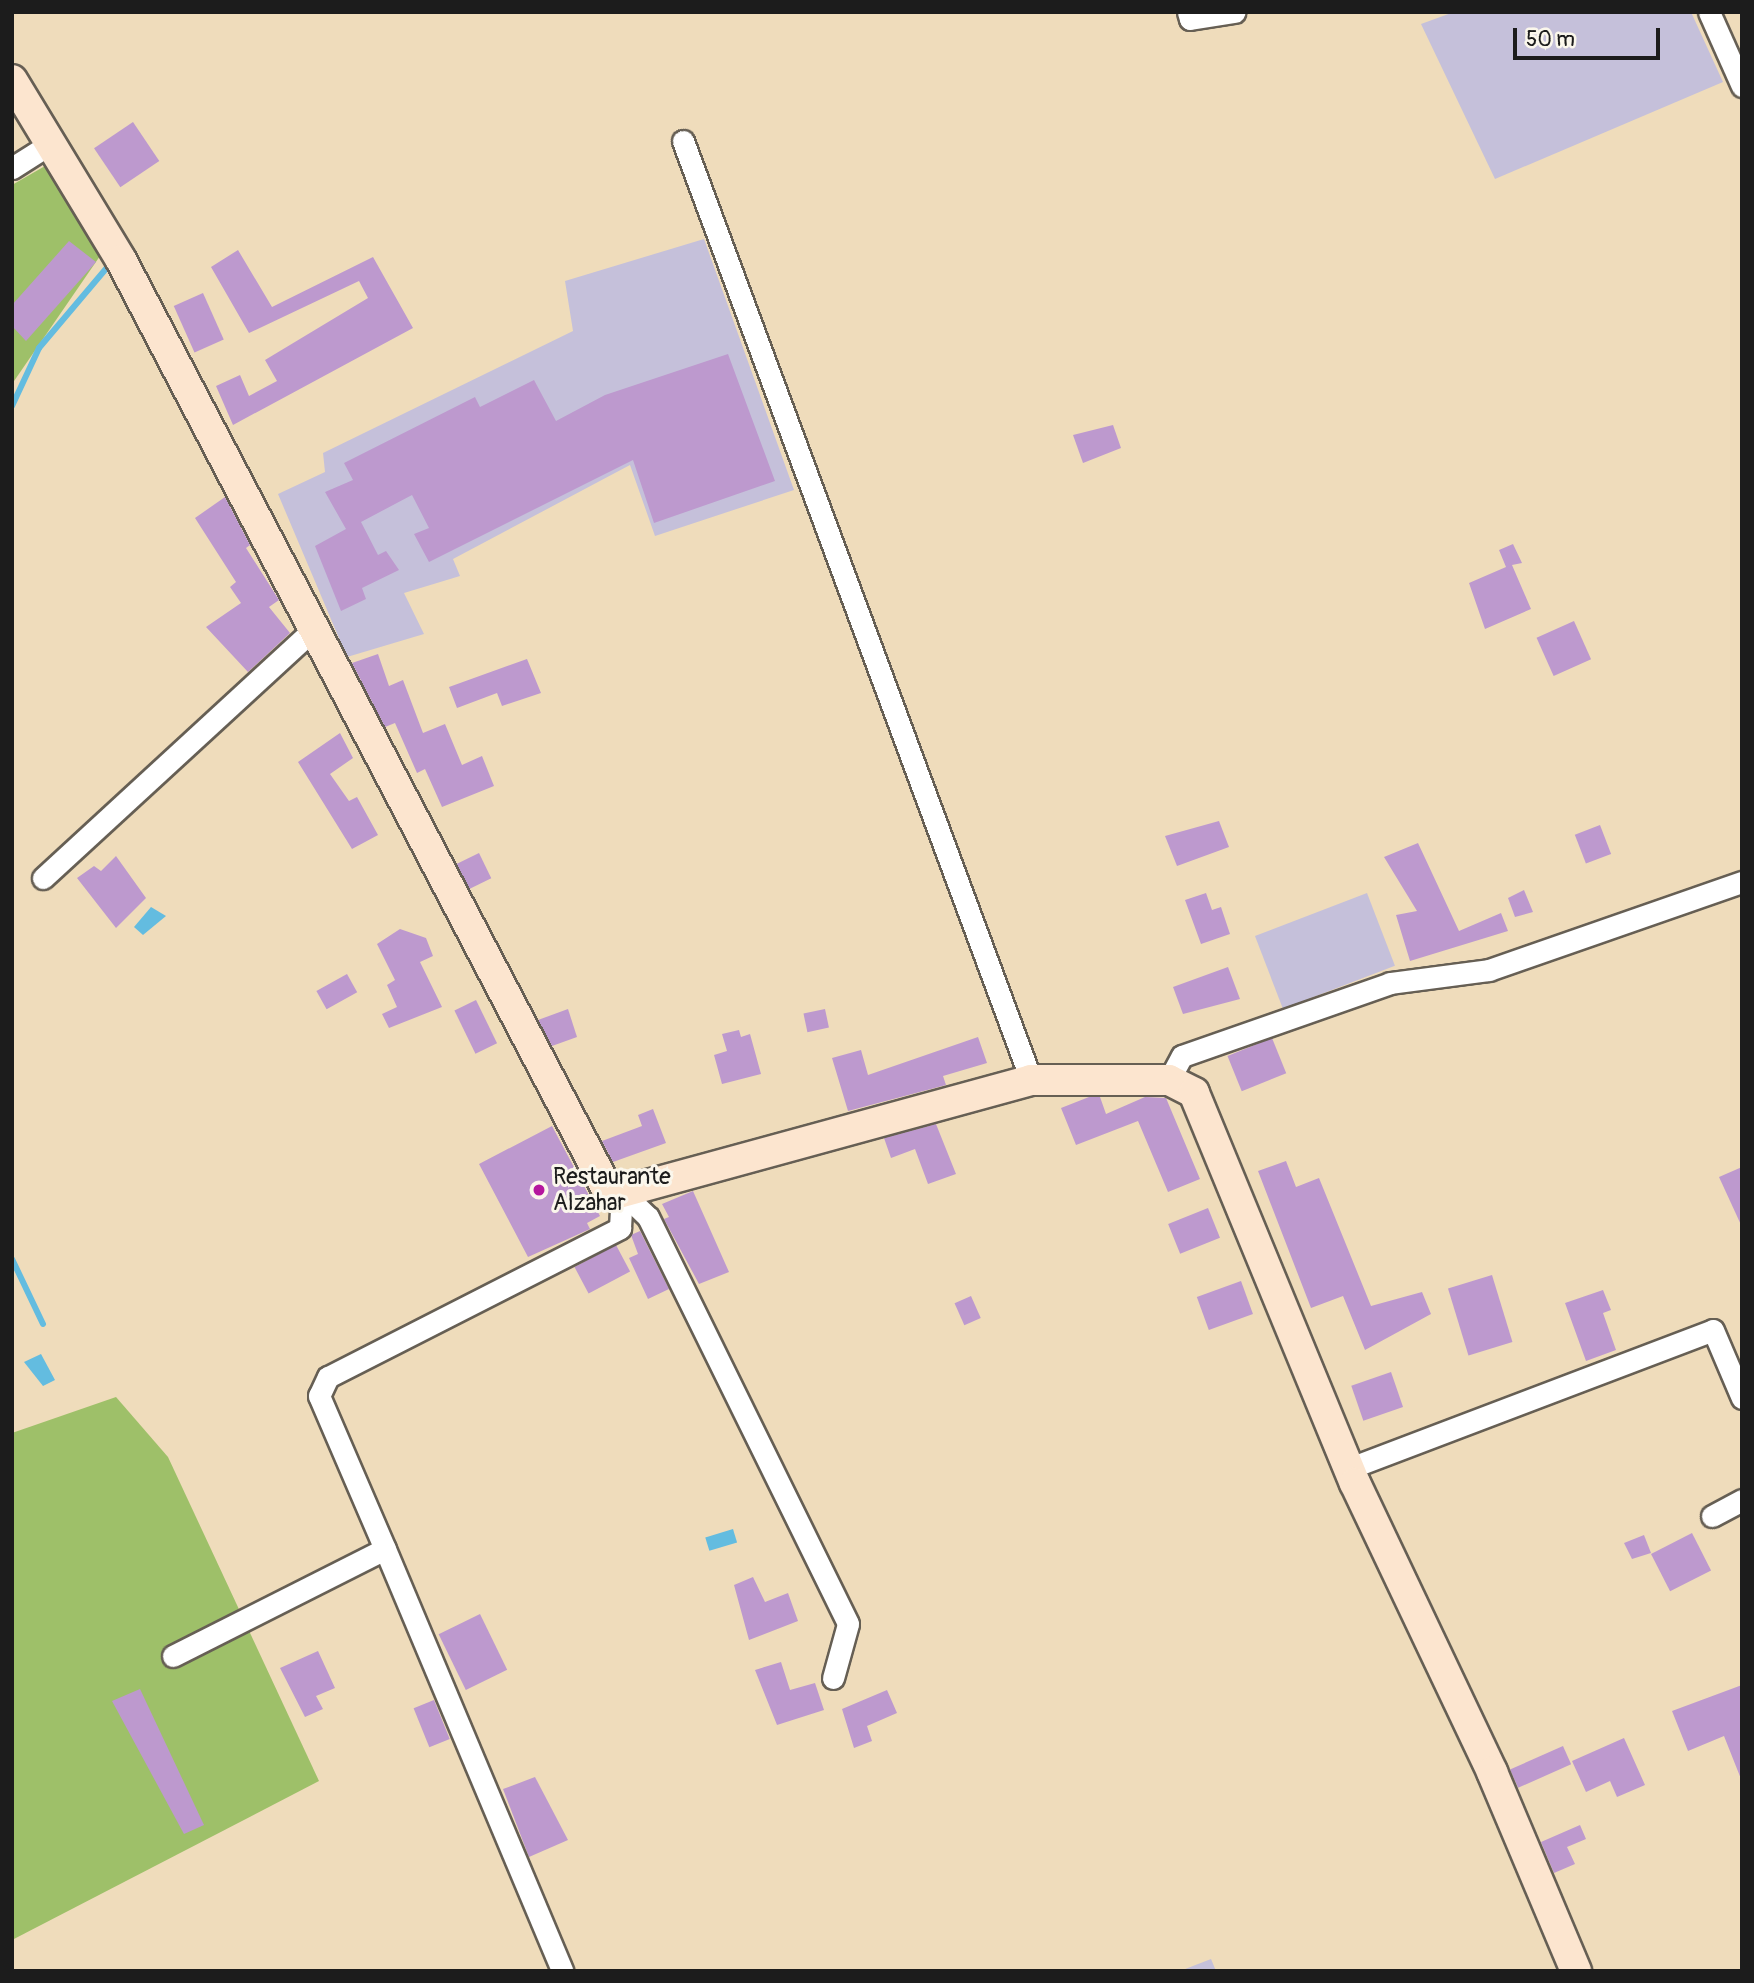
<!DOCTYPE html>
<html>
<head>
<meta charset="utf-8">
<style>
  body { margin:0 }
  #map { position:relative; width:1754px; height:1983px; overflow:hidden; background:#efdcbb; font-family:Pangolin,sans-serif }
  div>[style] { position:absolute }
  .industrial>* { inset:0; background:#c5c0da; transform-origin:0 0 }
  .green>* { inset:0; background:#9ec069 }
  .water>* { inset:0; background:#63bce0; transform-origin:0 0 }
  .stream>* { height:6px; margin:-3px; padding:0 3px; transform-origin:3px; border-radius:3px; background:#63bce0 }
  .building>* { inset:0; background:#bd99ce; transform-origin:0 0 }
  .roads { filter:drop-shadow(2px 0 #665f54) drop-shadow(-2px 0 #665f54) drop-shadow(0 2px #665f54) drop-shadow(0 -2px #665f54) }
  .minor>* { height:21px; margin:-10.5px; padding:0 10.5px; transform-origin:10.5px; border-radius:10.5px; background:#fff }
  .secondary>* { height:30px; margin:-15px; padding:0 15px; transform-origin:15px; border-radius:15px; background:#fce5cf }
  .dots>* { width:19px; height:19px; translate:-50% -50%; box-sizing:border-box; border:4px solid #fbf7ec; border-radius:50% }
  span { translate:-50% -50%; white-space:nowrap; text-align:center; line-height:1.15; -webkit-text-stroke:6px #fbf7ec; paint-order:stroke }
  .poi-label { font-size:23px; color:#1c1c1c }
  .left { translate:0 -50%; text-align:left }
  .frame { position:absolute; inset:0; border:14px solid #1c1c1c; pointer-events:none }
  .scale { position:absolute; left:1513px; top:28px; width:147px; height:32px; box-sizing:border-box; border:4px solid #1c1c1c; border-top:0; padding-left:9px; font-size:21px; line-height:24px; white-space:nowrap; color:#1c1c1c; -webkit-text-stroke:5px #fbf7ec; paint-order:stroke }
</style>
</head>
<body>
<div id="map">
  <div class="industrial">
    <div style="clip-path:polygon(1454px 12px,1691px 12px,1723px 82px,1495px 179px,1421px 24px)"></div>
    <div style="clip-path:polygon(704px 239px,794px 490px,655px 536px,630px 465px,453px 559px,460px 576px,404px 593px,424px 634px,347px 657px,278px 494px,325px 472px,323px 453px,573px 331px,565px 281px)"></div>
    <div style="left:1367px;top:893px;width:78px;height:120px;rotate:69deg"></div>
    <div style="clip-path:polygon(1211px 1959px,1216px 1971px,1180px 1971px)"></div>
  </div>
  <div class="green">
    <div style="clip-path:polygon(45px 166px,100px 256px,12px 384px,12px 185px)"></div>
    <div style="clip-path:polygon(116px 1397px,168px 1457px,319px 1781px,12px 1940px,12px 1433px)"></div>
  </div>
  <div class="water">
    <div style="clip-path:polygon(151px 907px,166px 916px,143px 935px,134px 927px)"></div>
    <div style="clip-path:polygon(41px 1354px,55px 1380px,43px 1386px,24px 1362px)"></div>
    <div style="left:733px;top:1529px;width:14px;height:29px;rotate:73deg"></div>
  </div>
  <div class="stream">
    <div style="left:12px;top:406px;width:64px;rotate:-65deg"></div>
    <div style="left:39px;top:348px;width:110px;rotate:-49.8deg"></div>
    <div style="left:12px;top:1259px;width:72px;rotate:64.5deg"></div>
  </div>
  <div class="building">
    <div style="left:133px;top:122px;width:47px;height:47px;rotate:56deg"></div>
    <div style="clip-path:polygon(69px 241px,96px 262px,26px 341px,12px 326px,12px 305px)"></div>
    <div style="clip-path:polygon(238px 250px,272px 307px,373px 257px,413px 328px,233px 425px,216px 386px,240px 375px,249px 396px,277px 381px,265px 360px,368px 298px,359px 281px,249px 333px,211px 267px)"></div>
    <div style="left:203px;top:293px;width:51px;height:32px;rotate:66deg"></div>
    <div style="clip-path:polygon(728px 354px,775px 481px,654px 523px,633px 460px,429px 562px,414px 534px,429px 528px,412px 495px,361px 522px,378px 555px,386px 551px,399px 570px,362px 588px,366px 599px,341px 611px,315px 546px,346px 529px,325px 492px,353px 480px,344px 463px,475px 397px,480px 407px,534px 380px,556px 421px,605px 395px)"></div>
    <div style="clip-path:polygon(1113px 425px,1121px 448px,1083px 463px,1073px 435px)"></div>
    <div style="clip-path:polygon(225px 497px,250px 545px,246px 548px,279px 600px,269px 607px,290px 633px,248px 672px,206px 627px,241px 603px,230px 587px,236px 582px,195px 518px)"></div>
    <div style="clip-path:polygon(1513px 544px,1522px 563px,1512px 565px,1531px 609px,1485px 629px,1469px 583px,1506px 567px,1499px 550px)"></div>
    <div style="left:1574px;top:621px;width:42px;height:41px;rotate:66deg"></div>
    <div style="clip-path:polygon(378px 654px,389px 686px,403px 680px,423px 733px,445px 724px,462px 765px,482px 756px,494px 786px,442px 807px,425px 769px,417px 773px,395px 723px,385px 727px,352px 663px)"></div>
    <div style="clip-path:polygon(527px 659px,541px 693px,502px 706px,497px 693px,457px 708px,449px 687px)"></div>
    <div style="clip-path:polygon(340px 733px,353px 758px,330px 774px,349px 801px,357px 797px,378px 835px,352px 849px,298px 762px)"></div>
    <div style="clip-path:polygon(1219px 821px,1229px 847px,1177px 866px,1165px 836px)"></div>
    <div style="left:1600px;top:825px;width:31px;height:27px;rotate:69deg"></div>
    <div style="clip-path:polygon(1418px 843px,1459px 931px,1501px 913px,1508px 931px,1410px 961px,1396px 915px,1417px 911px,1384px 857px)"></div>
    <div style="left:479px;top:853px;width:28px;height:25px;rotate:64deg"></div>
    <div style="clip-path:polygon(116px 856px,146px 898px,116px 928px,77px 878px,94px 866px,101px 871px)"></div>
    <div style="clip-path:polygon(1524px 890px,1533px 912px,1515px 917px,1508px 898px)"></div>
    <div style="clip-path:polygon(1206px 893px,1212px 910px,1221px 907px,1230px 934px,1201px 944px,1185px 900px)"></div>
    <div style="clip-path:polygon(400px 929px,426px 938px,433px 956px,420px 962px,442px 1007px,389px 1028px,382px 1014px,397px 1007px,387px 985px,395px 980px,377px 944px)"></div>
    <div style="clip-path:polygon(1228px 967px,1240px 999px,1183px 1014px,1173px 987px)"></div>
    <div style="left:347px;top:974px;width:21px;height:35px;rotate:61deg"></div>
    <div style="left:476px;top:1000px;width:48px;height:24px;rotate:64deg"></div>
    <div style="clip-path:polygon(568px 1009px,577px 1037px,552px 1046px,538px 1020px)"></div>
    <div style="left:825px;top:1009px;width:19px;height:22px;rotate:78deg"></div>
    <div style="clip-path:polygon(739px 1030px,741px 1037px,750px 1034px,761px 1074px,722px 1084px,714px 1055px,727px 1051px,722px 1034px)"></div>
    <div style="clip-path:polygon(978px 1037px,987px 1063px,943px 1076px,946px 1085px,848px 1111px,832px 1058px,861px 1050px,868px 1075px)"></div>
    <div style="left:1272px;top:1038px;width:38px;height:48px;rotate:68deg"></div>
    <div style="clip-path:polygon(1089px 1097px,1100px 1097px,1106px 1114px,1145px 1097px,1166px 1098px,1200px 1179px,1168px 1192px,1138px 1121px,1076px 1145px,1061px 1108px)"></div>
    <div style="clip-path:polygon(653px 1109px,666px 1143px,613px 1162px,602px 1141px,642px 1126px,638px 1115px)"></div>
    <div style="clip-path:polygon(936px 1124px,956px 1174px,928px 1184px,915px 1149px,891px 1158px,884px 1138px)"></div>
    <div style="clip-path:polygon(552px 1126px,600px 1216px,587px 1223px,590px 1229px,528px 1257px,479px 1164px)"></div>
    <div style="clip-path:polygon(1286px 1161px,1296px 1187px,1319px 1178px,1371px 1306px,1422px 1292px,1431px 1314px,1365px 1350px,1343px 1296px,1311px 1308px,1258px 1171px)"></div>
    <div style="clip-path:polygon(1742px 1167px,1742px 1227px,1719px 1177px)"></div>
    <div style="clip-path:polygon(693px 1191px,729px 1272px,699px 1284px,664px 1219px,669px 1217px,662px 1204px)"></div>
    <div style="left:1208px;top:1208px;width:32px;height:43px;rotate:68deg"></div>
    <div style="clip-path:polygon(640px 1231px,669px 1289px,648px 1299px,629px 1258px,638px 1254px,631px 1235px)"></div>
    <div style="left:616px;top:1245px;width:30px;height:47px;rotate:62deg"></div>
    <div style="left:1492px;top:1275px;width:70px;height:46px;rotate:73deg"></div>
    <div style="left:1241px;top:1281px;width:35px;height:47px;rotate:70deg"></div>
    <div style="clip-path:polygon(1603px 1290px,1611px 1310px,1603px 1313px,1616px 1350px,1586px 1361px,1565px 1303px)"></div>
    <div style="left:971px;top:1296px;width:24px;height:18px;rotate:66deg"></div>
    <div style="left:1391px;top:1372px;width:37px;height:42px;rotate:71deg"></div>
    <div style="left:1692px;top:1533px;width:42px;height:46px;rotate:63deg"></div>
    <div style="clip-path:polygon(1644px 1535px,1651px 1553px,1632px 1559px,1624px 1543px)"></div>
    <div style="clip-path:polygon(753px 1577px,765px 1602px,788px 1593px,798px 1621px,749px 1640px,734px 1585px)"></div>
    <div style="left:480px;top:1614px;width:62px;height:46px;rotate:64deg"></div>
    <div style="clip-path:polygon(318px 1651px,335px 1688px,316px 1696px,323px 1709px,305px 1717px,280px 1668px)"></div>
    <div style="clip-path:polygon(781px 1662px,790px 1690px,815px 1683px,824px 1710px,777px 1725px,755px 1670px)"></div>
    <div style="clip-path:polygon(1742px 1685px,1742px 1779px,1741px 1779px,1724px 1736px,1688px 1751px,1672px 1711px)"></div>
    <div style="clip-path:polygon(140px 1689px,204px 1825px,184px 1834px,112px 1701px)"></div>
    <div style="clip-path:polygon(887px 1690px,897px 1713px,867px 1726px,872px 1741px,854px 1748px,842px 1709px)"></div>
    <div style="left:434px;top:1700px;width:42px;height:22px;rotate:68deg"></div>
    <div style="clip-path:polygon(1624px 1738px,1645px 1785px,1617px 1797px,1610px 1781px,1586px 1792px,1572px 1761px)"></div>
    <div style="left:1563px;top:1746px;width:20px;height:58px;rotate:66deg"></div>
    <div style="clip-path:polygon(535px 1777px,568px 1840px,529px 1857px,503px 1789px)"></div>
    <div style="clip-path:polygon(1580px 1825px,1586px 1839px,1567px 1847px,1575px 1864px,1554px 1873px,1541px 1842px)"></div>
  </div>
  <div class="roads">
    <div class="minor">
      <div style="left:1188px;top:12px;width:7px;rotate:74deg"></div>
      <div style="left:1190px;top:19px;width:45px;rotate:-9deg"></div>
      <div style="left:1709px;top:12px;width:81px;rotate:66deg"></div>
      <div style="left:683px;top:141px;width:1001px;rotate:69.66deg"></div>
      <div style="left:12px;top:168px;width:45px;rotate:-32.3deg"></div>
      <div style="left:43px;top:878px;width:368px;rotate:-42.6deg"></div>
      <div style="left:1169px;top:1080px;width:27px;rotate:-62deg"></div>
      <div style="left:1182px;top:1056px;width:220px;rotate:-19.3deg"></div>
      <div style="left:1390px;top:983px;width:100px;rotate:-7.5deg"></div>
      <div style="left:1489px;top:970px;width:268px;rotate:-19.2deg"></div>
      <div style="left:1350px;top:1468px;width:388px;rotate:-20.8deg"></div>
      <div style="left:1713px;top:1330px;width:74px;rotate:66.9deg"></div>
      <div style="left:1712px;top:1516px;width:34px;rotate:-28deg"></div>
      <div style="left:385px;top:1549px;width:458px;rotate:67.2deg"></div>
      <div style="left:173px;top:1656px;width:237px;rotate:-26.8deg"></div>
      <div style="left:385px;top:1549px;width:167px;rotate:-113.3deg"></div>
      <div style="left:319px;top:1396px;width:21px;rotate:-65deg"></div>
      <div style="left:328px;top:1377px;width:328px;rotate:-27deg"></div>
      <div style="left:620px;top:1228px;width:36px;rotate:-87deg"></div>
      <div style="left:622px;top:1192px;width:36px;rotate:44deg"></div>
      <div style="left:648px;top:1217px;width:453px;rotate:63.8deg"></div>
      <div style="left:848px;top:1624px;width:56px;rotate:105.5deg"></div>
    </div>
    <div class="secondary">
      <div style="left:12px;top:80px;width:210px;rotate:58.8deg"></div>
      <div style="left:121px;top:260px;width:1044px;rotate:62.38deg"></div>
      <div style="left:605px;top:1185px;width:18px;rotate:22deg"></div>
      <div style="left:622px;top:1192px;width:424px;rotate:-15.3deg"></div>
      <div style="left:1031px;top:1080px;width:138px"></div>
      <div style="left:1169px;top:1080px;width:28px;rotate:27deg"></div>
      <div style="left:1194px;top:1093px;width:422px;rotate:67.6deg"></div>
      <div style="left:1355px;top:1483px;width:320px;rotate:64.6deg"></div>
      <div style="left:1492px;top:1772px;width:216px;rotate:67.1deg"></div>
    </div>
  </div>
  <div class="dots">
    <div style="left:539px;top:1190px;background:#b5179e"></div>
  </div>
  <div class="poi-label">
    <span class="left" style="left:553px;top:1190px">Restaurante<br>Alzahar</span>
  </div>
  <div class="frame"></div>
  <div class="scale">50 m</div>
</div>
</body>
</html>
